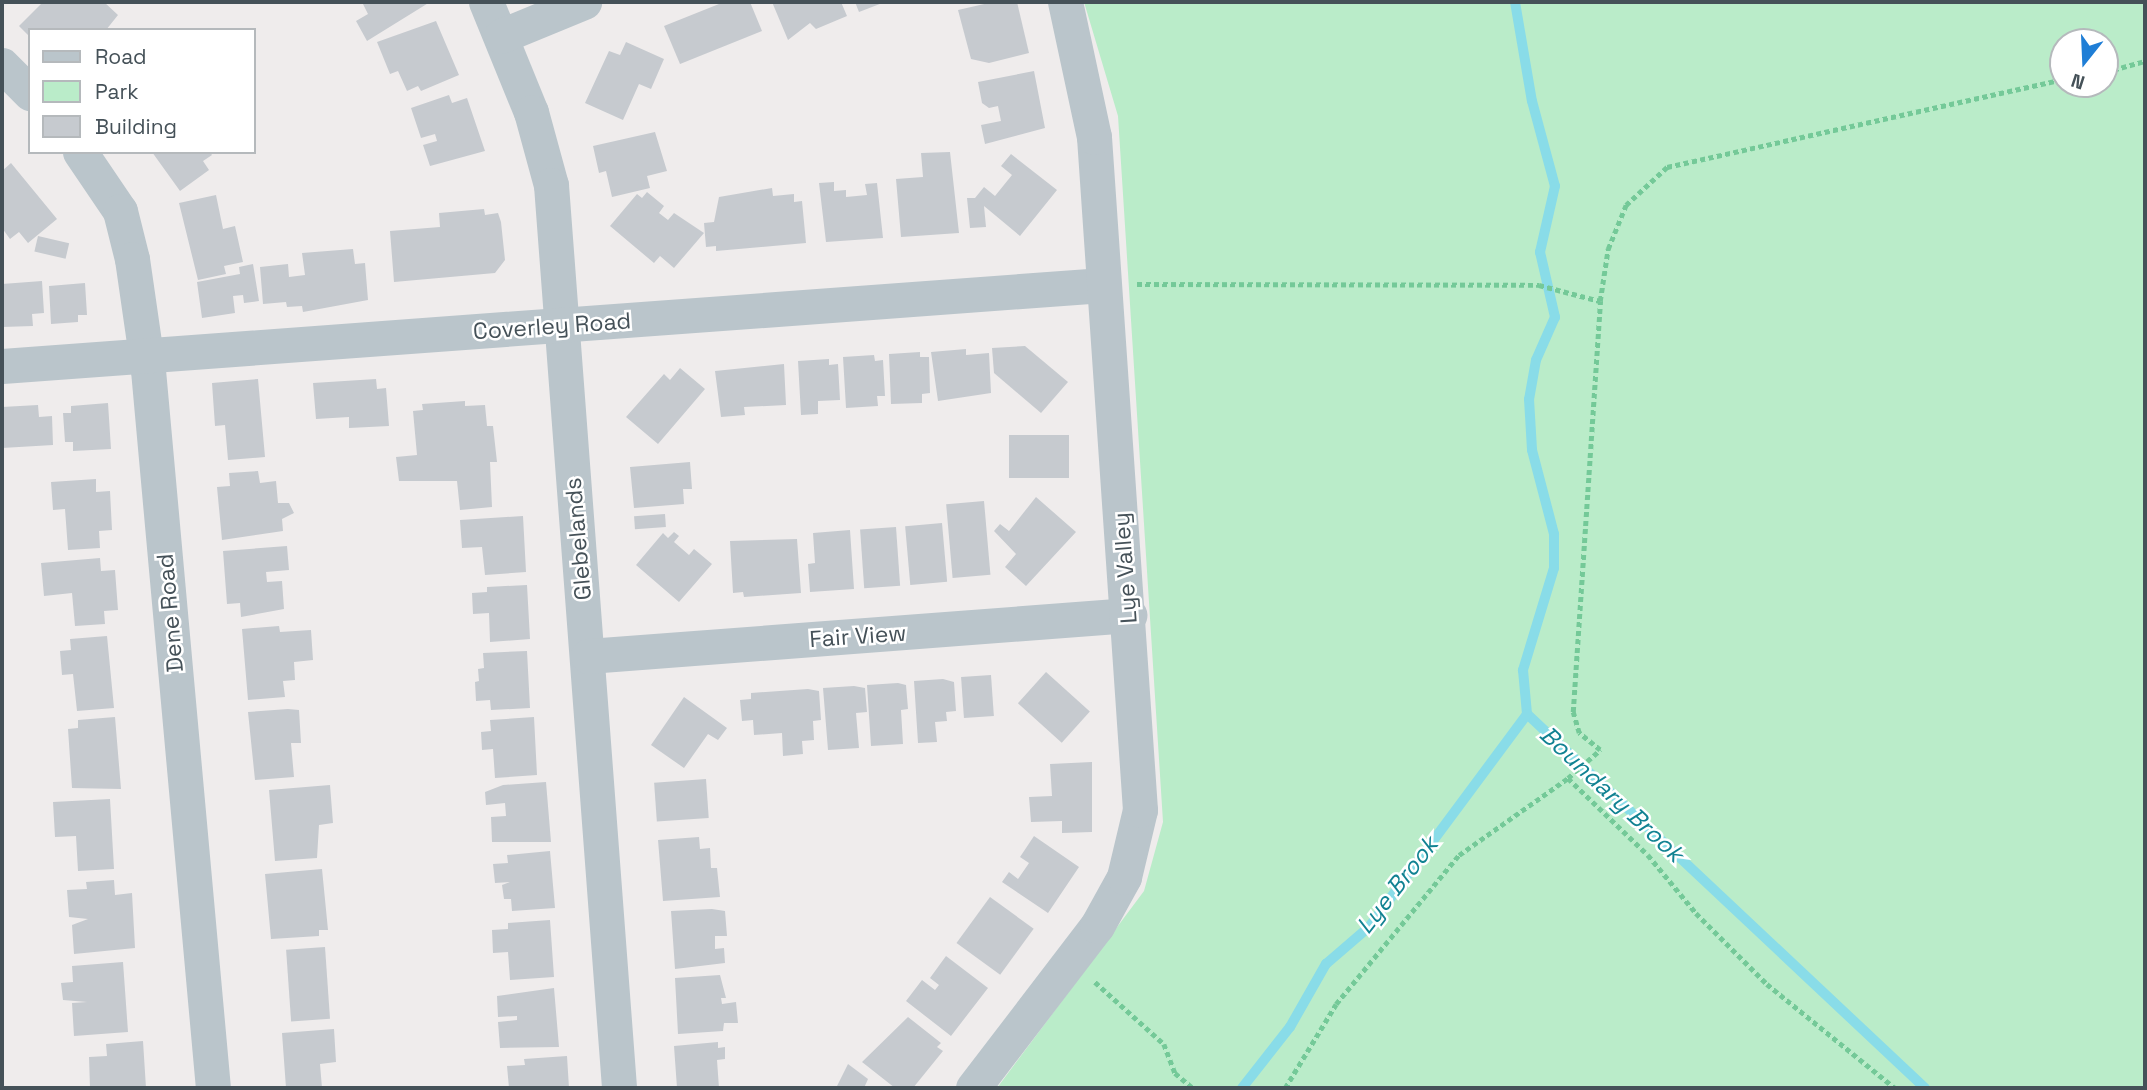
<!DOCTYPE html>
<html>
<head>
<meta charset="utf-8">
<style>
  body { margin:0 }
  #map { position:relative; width:2147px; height:1090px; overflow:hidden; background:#efecec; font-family:"Space Grotesk",sans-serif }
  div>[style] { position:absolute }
  .green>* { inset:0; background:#baecc9 }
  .stream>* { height:10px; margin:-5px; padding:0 5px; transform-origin:5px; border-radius:5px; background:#89dce8 }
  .building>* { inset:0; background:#c6cacf; transform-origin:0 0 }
  .path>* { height:4.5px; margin-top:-2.25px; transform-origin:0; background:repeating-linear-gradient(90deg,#74c998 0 5px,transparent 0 8.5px) }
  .street>* { height:35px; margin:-17.5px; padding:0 17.5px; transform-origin:17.5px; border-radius:17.5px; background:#bac5cb }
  span { translate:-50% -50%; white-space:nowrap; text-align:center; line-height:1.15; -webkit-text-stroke:5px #fff; paint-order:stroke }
  .street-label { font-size:23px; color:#455158 }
  .water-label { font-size:24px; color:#118292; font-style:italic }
  .frame { position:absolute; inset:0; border:4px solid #455158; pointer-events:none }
  .legend { position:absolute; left:28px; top:28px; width:228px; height:126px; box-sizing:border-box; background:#fff; border:2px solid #b5b9bc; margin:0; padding:9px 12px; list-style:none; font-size:21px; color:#455158 }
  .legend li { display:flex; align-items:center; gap:14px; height:35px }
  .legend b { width:35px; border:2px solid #b5b9bc }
  .north { position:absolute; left:2049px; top:28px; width:70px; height:70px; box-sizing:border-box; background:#fff; border:2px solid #b5b9bc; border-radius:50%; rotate:198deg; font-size:19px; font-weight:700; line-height:28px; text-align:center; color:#455158 }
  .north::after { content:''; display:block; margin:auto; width:24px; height:32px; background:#1f7ed6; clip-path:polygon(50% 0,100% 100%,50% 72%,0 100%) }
</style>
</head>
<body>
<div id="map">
  <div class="green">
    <div style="clip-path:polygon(evenodd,1084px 2px,2145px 2px,2145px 1088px,997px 1088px,1144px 891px,1163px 822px,1118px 116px,1084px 2px,2105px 42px,2105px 84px,2063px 84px,2063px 42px,2105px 42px)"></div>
  </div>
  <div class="stream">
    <div style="left:1515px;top:2px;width:100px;rotate:80.3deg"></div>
    <div style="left:1532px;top:101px;width:88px;rotate:74.9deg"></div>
    <div style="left:1555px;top:186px;width:68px;rotate:102.8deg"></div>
    <div style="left:1540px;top:252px;width:67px;rotate:77deg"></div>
    <div style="left:1555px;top:317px;width:47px;rotate:113.8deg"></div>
    <div style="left:1536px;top:360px;width:40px;rotate:100deg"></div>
    <div style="left:1529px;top:399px;width:51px;rotate:86.6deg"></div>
    <div style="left:1532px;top:450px;width:87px;rotate:75.3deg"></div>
    <div style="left:1554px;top:534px;width:34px;rotate:90deg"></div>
    <div style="left:1554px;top:568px;width:107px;rotate:106.9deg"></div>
    <div style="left:1523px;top:670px;width:44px;rotate:84.8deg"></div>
    <div style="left:1527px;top:714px;width:546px;rotate:43.22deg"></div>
    <div style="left:1242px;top:1088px;width:78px;rotate:-51.8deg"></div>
    <div style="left:1290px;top:1027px;width:73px;rotate:-60.3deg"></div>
    <div style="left:1326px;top:964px;width:57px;rotate:-40.7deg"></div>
    <div style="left:1369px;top:927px;width:265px;rotate:-53.4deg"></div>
  </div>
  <div class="building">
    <div style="clip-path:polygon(43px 2px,104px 2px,118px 15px,106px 30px,30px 30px,30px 37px,19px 26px)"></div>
    <div style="clip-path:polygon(362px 2px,430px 2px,367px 41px,356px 21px,368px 14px)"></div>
    <div style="clip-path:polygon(724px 2px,750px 2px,762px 31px,680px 64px,664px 26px)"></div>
    <div style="clip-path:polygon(772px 2px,841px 2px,847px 16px,816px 29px,810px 23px,788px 40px)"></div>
    <div style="clip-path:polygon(855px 2px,885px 2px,859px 12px)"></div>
    <div style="clip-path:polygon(993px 2px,1017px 2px,1029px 53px,989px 63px,971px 59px,958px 10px)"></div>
    <div style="clip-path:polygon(436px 21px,459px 75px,421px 91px,418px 86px,407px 91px,398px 71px,390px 74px,377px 42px)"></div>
    <div style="clip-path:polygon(626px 42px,664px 59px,651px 89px,639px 84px,623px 120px,585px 103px,609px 51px,620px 55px)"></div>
    <div style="clip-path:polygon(1034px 71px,1045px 128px,985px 144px,981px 125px,1001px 121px,998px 106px,989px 108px,982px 103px,978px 82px)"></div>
    <div style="clip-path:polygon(449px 95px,452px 103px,467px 98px,485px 151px,430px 166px,423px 145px,437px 141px,435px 134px,421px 138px,411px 108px)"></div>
    <div style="clip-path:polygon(655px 132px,667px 171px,647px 176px,650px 188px,612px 197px,606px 171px,599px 173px,593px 146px)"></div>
    <div style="clip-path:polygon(152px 152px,210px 152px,212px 155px,203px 161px,209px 170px,180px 191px)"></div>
    <div style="clip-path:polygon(950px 152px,959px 233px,901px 237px,896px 179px,923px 177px,921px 153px)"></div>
    <div style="clip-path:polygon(1011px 154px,1057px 190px,1020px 236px,984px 206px,986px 227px,970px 228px,967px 198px,975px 198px,984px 187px,995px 196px,1012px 175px,1001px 166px)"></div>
    <div style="clip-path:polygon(11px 163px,57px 219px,28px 243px,19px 232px,10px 239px,2px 228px,2px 171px)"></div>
    <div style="clip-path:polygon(834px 182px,834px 191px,846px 190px,846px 197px,867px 195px,865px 184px,877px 183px,883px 238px,826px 242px,819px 183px)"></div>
    <div style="clip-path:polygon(772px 188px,773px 196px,794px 194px,794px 202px,802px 201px,806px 243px,716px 251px,716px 246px,706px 247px,704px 223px,714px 222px,719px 197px)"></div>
    <div style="clip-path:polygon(647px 192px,664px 206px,659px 213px,668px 220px,674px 213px,704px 233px,674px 268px,660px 256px,654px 263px,610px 226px,637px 194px,642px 198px)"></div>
    <div style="clip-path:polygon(216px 195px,223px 229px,235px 226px,243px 262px,224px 266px,226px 274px,198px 280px,179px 203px)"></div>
    <div style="clip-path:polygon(484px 209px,485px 215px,498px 213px,501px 222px,505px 260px,495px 273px,394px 282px,390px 231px,440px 227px,439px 213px)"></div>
    <div style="left:38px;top:236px;width:32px;height:16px;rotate:13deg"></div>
    <div style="clip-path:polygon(353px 249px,355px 264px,365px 263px,368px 300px,303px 312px,302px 306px,287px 307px,286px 302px,263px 304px,260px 267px,288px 264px,289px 277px,305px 275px,302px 253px)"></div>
    <div style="clip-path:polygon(253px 264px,259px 301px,244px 303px,243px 295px,233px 296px,235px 313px,202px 318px,197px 282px,240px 274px,239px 267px)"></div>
    <div style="clip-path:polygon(42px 281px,44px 313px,32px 314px,33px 326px,2px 327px,2px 284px)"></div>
    <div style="clip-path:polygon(85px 283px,87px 315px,78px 315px,78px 322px,51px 324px,49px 286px)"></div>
    <div style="clip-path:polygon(1025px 346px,1068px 382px,1041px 413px,994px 373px,992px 348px)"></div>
    <div style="clip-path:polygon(966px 349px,966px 355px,989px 353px,991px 393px,938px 401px,931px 352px)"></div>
    <div style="clip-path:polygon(920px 352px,920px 357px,929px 357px,930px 393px,922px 394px,922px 403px,891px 404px,889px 354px)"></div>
    <div style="clip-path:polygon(874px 355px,875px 361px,883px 360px,885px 396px,877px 396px,878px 406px,846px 408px,843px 357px)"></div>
    <div style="clip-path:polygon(829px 359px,829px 365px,838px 364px,840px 400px,818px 401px,818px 414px,801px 415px,798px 361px)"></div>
    <div style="clip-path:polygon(784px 364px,786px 405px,744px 407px,745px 415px,721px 417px,715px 371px)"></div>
    <div style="clip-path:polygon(680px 368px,705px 389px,658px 444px,626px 417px,664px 374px,670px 380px)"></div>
    <div style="clip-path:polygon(258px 379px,265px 457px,228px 460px,225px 425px,215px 426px,212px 383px)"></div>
    <div style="clip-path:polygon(376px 379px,377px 389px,386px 388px,389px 426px,349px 428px,349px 417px,316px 419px,313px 383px)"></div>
    <div style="clip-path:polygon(465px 401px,465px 406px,485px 405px,487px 426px,493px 426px,497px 462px,490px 462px,492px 507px,460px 510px,457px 481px,399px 481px,396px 457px,417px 455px,413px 411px,423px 410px,422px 404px)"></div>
    <div style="clip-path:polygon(108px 403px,111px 449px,73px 451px,73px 442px,65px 442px,63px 413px,71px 413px,71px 406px)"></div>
    <div style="clip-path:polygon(38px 405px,39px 417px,52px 416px,53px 445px,2px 448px,2px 407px)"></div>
    <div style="left:1069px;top:435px;width:43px;height:60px;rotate:90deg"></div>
    <div style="clip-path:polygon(690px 462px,692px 489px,683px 489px,684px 504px,634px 508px,630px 467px)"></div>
    <div style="clip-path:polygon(258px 471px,260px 483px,276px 481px,278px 503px,289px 503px,294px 513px,282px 519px,283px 531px,222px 540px,217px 487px,230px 486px,229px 473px)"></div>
    <div style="clip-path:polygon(96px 479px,96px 492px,110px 491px,112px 530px,99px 531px,100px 548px,68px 550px,65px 509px,53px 510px,51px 482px)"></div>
    <div style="clip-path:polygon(1036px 497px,1076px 532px,1026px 586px,1005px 567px,1016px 554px,994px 531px,1000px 524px,1009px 531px)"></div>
    <div style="left:984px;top:501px;width:74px;height:38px;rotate:85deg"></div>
    <div style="left:665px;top:514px;width:13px;height:31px;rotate:86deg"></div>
    <div style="clip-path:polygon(523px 516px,526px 572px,485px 575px,482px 547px,462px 548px,460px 520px)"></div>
    <div style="left:942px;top:523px;width:59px;height:37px;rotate:85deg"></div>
    <div style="left:896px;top:527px;width:59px;height:36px;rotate:86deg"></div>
    <div style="clip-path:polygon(850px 530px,854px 589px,810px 592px,808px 564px,815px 563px,813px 533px)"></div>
    <div style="clip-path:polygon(674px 532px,679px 536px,674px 542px,689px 555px,694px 549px,712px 564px,679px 602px,636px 565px,663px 533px,668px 538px)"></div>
    <div style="clip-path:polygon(797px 539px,801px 593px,744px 597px,743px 592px,733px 593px,730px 541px)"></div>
    <div style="clip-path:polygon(287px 546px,289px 570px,266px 572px,267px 582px,282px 581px,284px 609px,241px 617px,240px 603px,227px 604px,223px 551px)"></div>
    <div style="clip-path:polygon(100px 558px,101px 571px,115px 570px,118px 610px,104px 611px,105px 624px,75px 626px,72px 593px,44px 596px,41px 563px)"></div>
    <div style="clip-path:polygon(527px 585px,530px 639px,490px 642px,489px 613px,473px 614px,472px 593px,487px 592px,487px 587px)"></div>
    <div style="clip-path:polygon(279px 626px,280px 632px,311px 630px,313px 660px,294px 662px,295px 680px,283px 681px,285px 697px,248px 700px,242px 629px)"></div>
    <div style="clip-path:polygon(107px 636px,114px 708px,77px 711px,73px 674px,62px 675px,60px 651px,71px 650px,70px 639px)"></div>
    <div style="clip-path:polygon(527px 651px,530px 708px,491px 710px,490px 700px,476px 701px,475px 682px,479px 681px,478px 669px,484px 668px,483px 653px)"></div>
    <div style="left:1046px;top:672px;width:59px;height:42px;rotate:42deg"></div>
    <div style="left:991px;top:675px;width:41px;height:30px;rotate:86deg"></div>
    <div style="clip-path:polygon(943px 679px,954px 682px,956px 711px,946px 712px,947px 721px,935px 722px,937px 742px,918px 743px,914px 681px)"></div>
    <div style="clip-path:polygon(898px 683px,906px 685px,908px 709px,901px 710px,903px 744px,871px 746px,867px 685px)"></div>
    <div style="clip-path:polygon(854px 686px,865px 688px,867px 712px,856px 713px,859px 748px,828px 750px,823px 688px)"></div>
    <div style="clip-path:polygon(808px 689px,819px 691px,821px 720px,813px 721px,814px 740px,802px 741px,803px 754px,783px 756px,782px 733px,754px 735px,753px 720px,742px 721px,740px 700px,751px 699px,751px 693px)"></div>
    <div style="clip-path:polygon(684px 697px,727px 728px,718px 740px,708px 734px,684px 768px,651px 745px)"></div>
    <div style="clip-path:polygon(288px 709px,299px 710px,301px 743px,291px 743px,294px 777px,255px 780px,248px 712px)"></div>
    <div style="clip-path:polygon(115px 717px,121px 789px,72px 788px,68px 729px,78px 728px,78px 720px)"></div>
    <div style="clip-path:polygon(534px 717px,537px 775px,495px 778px,493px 749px,482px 750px,481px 732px,491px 731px,490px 720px)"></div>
    <div style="clip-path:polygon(1092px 762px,1092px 832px,1062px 833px,1062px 821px,1031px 822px,1029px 797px,1052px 796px,1050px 764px)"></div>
    <div style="left:706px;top:779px;width:39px;height:52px;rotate:86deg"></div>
    <div style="clip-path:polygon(546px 782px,551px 842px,492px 842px,491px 817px,506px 816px,505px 803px,486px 805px,485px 792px,503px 785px)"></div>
    <div style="clip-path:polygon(330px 785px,333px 823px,319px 825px,317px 858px,275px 861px,269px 790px)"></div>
    <div style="clip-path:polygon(110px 799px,114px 869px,78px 871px,76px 836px,55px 837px,53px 802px)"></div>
    <div style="clip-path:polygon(1034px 836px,1079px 867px,1048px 913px,1002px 882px,1009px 872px,1018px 879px,1027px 866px,1029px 863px,1020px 857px)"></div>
    <div style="clip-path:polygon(699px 837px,700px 849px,710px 848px,711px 868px,717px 868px,720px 897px,663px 901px,658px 840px)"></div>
    <div style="clip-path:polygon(550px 851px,555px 908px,512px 911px,511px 899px,504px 899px,502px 885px,510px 882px,495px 883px,493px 864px,508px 863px,507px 855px)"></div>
    <div style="clip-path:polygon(322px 869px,328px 930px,319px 930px,319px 936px,271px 939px,265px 874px)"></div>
    <div style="clip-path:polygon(114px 880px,115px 895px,132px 893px,135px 948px,74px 954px,72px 925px,88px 919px,69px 917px,67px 890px,87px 889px,86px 882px)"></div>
    <div style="left:990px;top:897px;width:54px;height:57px;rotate:36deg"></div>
    <div style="clip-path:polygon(712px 909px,725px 911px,727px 936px,715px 936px,715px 949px,724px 948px,725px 963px,675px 969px,671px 911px)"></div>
    <div style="clip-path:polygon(550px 920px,554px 977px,510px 980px,508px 952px,493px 953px,492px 930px,508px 929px,508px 923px)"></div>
    <div style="left:325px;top:947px;width:72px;height:39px;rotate:86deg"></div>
    <div style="clip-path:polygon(946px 956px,988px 988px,951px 1036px,906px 1001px,922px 980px,935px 990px,939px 985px,930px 978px)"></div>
    <div style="clip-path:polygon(123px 962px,128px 1032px,74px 1036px,72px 1003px,87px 1002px,63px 1000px,61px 983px,73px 982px,72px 966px)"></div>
    <div style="clip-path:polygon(720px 975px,726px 998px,721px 998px,722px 1004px,736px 1002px,738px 1023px,724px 1023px,723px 1031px,678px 1034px,675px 978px)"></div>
    <div style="clip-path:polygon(554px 988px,559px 1047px,500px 1048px,498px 1022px,517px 1020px,517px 1016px,498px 1017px,497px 996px)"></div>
    <div style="clip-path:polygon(908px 1017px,941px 1043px,937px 1047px,943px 1051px,913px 1088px,895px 1088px,862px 1062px)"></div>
    <div style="clip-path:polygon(334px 1029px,336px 1062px,320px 1064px,322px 1088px,286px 1088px,282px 1033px)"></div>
    <div style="clip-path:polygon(143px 1041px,146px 1088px,90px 1088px,89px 1057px,107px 1056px,106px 1044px)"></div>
    <div style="clip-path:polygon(718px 1042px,718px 1048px,725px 1047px,725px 1059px,717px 1060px,719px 1088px,677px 1088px,674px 1046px)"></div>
    <div style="clip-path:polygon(567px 1056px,569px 1088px,509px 1088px,507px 1066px,525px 1065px,524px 1059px)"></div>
    <div style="clip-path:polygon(848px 1064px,868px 1079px,864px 1088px,836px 1088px)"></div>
  </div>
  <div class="path">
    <div style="left:2105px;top:72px;width:41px;rotate:-15.4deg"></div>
    <div style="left:1137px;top:284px;width:402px;rotate:0.1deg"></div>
    <div style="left:1539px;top:285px;width:63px;rotate:14.7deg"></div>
    <div style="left:1568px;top:778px;width:111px;rotate:43.9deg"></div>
    <div style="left:1648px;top:855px;width:75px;rotate:50.4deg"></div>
    <div style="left:1696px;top:913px;width:100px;rotate:45deg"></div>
    <div style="left:1767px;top:984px;width:165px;rotate:39.1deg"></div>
    <div style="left:1095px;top:982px;width:93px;rotate:41.9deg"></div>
    <div style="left:1164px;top:1044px;width:31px;rotate:69deg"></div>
    <div style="left:1175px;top:1073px;width:23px;rotate:40deg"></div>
    <div style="left:1285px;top:1088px;width:98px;rotate:-58.7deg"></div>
    <div style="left:1336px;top:1004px;width:193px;rotate:-50.5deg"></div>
    <div style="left:1459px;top:855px;width:133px;rotate:-35.2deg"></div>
    <div style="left:1568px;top:778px;width:43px;rotate:-41.2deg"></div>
    <div style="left:1600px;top:750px;width:27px;rotate:-141deg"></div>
    <div style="left:1579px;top:733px;width:22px;rotate:-106deg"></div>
    <div style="left:1573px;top:712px;width:412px;rotate:-86.2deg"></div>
    <div style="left:1600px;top:301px;width:53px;rotate:-81.3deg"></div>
    <div style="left:1608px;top:249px;width:48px;rotate:-67.8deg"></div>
    <div style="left:1626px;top:205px;width:56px;rotate:-42.8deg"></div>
    <div style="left:1667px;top:167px;width:406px;rotate:-12.5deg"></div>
  </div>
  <div class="street">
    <div style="left:486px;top:2px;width:119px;rotate:67.8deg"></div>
    <div style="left:531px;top:112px;width:76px;rotate:74.7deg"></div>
    <div style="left:551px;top:185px;width:906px;rotate:85.69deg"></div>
    <div style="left:501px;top:36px;width:90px;rotate:-22.3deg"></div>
    <div style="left:2px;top:65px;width:40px;rotate:45deg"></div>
    <div style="left:80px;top:152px;width:71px;rotate:55.9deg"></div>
    <div style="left:120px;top:211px;width:49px;rotate:76deg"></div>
    <div style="left:132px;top:259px;width:112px;rotate:81.8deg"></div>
    <div style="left:148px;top:370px;width:721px;rotate:84.83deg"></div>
    <div style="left:2px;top:366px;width:1104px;rotate:-4.21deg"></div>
    <div style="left:588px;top:656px;width:543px;rotate:-4.33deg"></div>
    <div style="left:973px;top:1088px;width:204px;rotate:-52.6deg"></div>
    <div style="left:1097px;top:926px;width:56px;rotate:-61.1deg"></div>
    <div style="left:1124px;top:877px;width:69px;rotate:-76.6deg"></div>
    <div style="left:1140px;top:810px;width:675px;rotate:-93.91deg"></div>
    <div style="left:1094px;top:137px;width:138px;rotate:-102.1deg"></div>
  </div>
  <div class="street-label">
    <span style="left:552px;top:326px;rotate:-4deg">Coverley Road</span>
    <span style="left:578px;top:539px;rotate:-95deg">Glebelands</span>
    <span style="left:1125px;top:568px;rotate:-94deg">Lye Valley</span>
    <span style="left:170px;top:613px;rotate:-95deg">Dene Road</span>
    <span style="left:858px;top:636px;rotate:-4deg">Fair View</span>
  </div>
  <div class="water-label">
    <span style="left:1612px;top:794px;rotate:43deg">Boundary Brook</span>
    <span style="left:1397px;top:885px;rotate:-52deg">Lye Brook</span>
  </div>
  <div class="frame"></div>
  <ul class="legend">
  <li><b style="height:9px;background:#bac5cb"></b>Road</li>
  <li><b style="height:19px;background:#baecc9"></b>Park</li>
  <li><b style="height:19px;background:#c6cacf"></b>Building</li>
  </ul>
  <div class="north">N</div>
</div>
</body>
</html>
